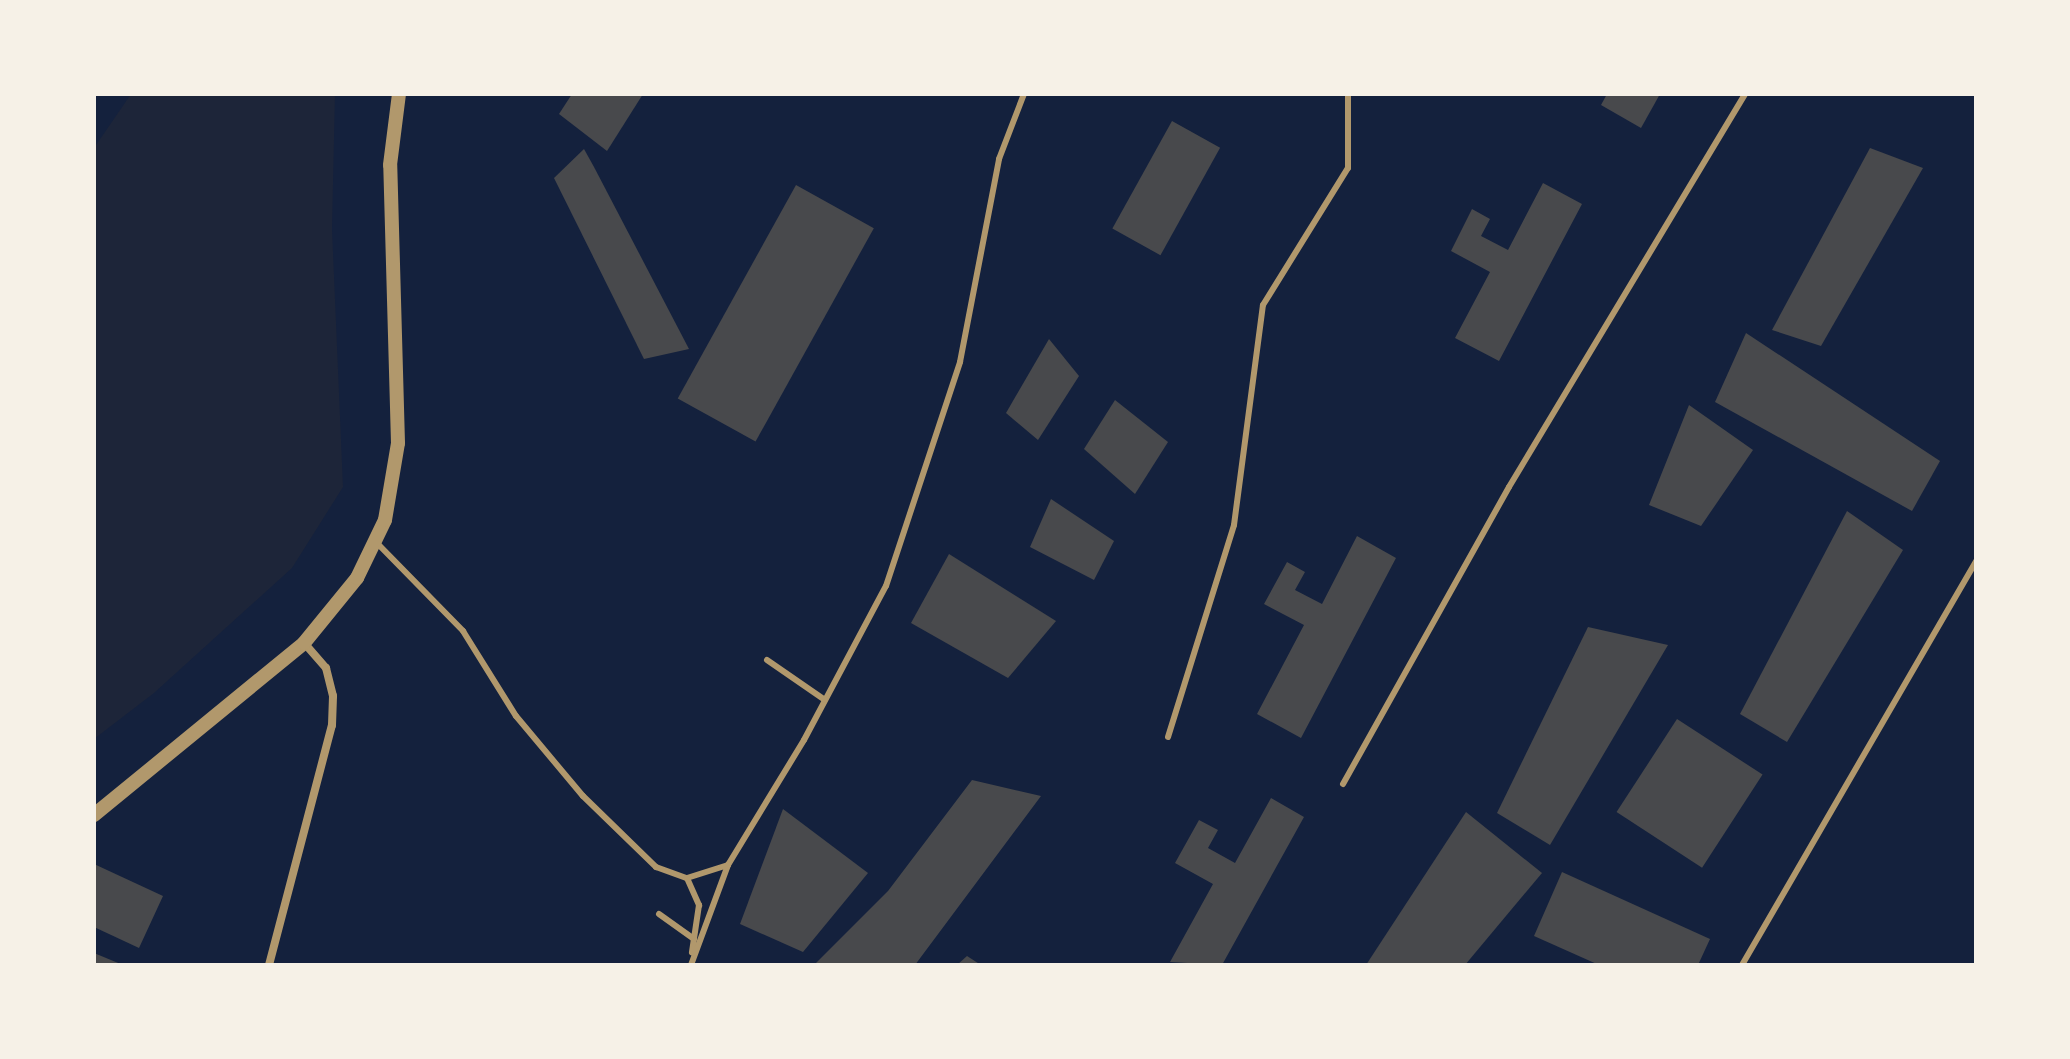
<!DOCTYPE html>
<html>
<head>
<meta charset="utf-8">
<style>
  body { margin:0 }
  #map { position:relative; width:2070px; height:1059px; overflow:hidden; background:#14213d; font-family:"Golos Text",sans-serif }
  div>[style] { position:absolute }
  .green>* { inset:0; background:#1d2539 }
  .building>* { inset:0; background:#48494c; transform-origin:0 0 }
  .service>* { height:6px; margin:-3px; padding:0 3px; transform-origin:3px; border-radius:3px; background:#b1986c }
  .minor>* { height:8px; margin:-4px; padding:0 4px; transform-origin:4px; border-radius:4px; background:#b1986c }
  .tertiary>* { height:14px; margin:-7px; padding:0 7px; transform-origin:7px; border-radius:7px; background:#b1986c }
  span { translate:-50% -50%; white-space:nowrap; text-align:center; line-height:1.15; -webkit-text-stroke:6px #f6f1e7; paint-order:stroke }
  .frame { position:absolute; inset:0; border:96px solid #f6f1e7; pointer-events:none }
</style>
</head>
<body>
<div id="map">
  <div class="green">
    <div style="clip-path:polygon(131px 94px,335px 94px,332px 229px,343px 487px,292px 568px,154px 693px,94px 739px,94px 148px)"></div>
  </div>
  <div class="building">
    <div style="clip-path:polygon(572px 94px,643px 94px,607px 151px,559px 114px)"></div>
    <div style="clip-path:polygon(1607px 94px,1660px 94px,1641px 128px,1601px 105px)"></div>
    <div style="left:1172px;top:121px;width:55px;height:123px;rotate:29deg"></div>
    <div style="clip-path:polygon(1870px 148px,1923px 168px,1821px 346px,1772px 330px)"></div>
    <div style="clip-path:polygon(584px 149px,594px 167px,689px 349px,644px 359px,554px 178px)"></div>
    <div style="clip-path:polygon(1543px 183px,1582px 204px,1499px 361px,1455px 338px,1490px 272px,1451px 251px,1472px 209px,1490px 219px,1481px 236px,1508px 250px)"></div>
    <div style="left:796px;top:185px;width:89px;height:244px;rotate:29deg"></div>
    <div style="clip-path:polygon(1746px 333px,1940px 461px,1912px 511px,1715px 402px)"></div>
    <div style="clip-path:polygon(1049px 339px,1079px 376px,1038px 440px,1006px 413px)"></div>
    <div style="clip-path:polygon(1115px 400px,1168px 442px,1135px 494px,1084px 449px)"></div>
    <div style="clip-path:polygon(1689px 405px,1753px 450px,1701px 526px,1649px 505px)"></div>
    <div style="clip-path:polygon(1051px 499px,1114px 541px,1094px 580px,1030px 547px)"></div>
    <div style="clip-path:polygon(1847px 511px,1903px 550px,1787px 742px,1740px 714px)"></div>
    <div style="clip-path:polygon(1357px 536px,1396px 558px,1301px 738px,1257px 714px,1304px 625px,1264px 604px,1287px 562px,1305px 572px,1295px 590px,1322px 604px)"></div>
    <div style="clip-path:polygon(949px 554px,1056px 621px,1008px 678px,911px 623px)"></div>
    <div style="clip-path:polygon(1588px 627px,1668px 645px,1550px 845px,1497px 813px)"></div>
    <div style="left:1677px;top:719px;width:102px;height:111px;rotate:33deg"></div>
    <div style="clip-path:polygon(972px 780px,1041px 796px,915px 965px,814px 965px,888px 891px)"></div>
    <div style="clip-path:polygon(1271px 798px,1304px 817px,1222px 965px,1170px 962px,1213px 884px,1175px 863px,1199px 820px,1218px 830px,1208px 848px,1235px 863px)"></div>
    <div style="clip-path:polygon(783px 809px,868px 873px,803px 952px,740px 924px)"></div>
    <div style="clip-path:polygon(1466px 812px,1542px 873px,1465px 965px,1366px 965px)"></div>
    <div style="clip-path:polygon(94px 864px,163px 896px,139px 948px,94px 927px)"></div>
    <div style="clip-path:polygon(1562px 872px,1710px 939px,1698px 965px,1599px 965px,1534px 936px)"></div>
    <div style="clip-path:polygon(94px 953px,123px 965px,94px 965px)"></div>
    <div style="clip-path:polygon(967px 956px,981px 965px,957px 965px)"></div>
  </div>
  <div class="service">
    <div style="left:375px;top:541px;width:126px;rotate:45.6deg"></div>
    <div style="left:463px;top:631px;width:100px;rotate:58.1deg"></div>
    <div style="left:516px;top:716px;width:104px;rotate:50.1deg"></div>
    <div style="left:583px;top:796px;width:102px;rotate:44.2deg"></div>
    <div style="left:656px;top:867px;width:33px;rotate:20deg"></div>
    <div style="left:687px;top:878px;width:43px;rotate:-17.6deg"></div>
    <div style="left:728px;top:865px;width:146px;rotate:-58.7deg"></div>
    <div style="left:804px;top:740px;width:174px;rotate:-62deg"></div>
    <div style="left:886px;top:586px;width:236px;rotate:-71.7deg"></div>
    <div style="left:960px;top:362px;width:207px;rotate:-79.1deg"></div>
    <div style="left:999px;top:159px;width:70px;rotate:-69deg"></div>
    <div style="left:767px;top:660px;width:70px;rotate:34.6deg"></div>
    <div style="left:1168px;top:737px;width:222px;rotate:-72.7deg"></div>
    <div style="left:1234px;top:525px;width:222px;rotate:-82.5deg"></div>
    <div style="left:1263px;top:305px;width:161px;rotate:-58.2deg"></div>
    <div style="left:1348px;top:168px;width:74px;rotate:-90deg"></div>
    <div style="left:1343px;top:784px;width:340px;rotate:-60.8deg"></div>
    <div style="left:1509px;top:487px;width:458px;rotate:-59deg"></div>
    <div style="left:687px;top:878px;width:30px;rotate:66deg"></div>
    <div style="left:699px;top:905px;width:48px;rotate:98.5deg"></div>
    <div style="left:659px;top:914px;width:43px;rotate:35.5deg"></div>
    <div style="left:691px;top:965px;width:107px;rotate:-69.7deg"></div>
    <div style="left:1742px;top:965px;width:467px;rotate:-59.9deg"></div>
  </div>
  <div class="minor">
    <div style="left:269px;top:965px;width:248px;rotate:-75.3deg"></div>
    <div style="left:332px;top:725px;width:29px;rotate:-88deg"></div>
    <div style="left:333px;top:696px;width:29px;rotate:-104deg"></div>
    <div style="left:326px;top:668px;width:33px;rotate:-131deg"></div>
  </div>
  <div class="tertiary">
    <div style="left:94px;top:815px;width:271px;rotate:-39.3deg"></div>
    <div style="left:304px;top:643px;width:84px;rotate:-50.8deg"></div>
    <div style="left:357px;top:578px;width:64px;rotate:-64.2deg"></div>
    <div style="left:385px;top:520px;width:78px;rotate:-80.4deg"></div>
    <div style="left:398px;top:443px;width:278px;rotate:-91.6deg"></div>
    <div style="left:390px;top:165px;width:72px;rotate:-82.8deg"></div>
  </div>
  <div class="frame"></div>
</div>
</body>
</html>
